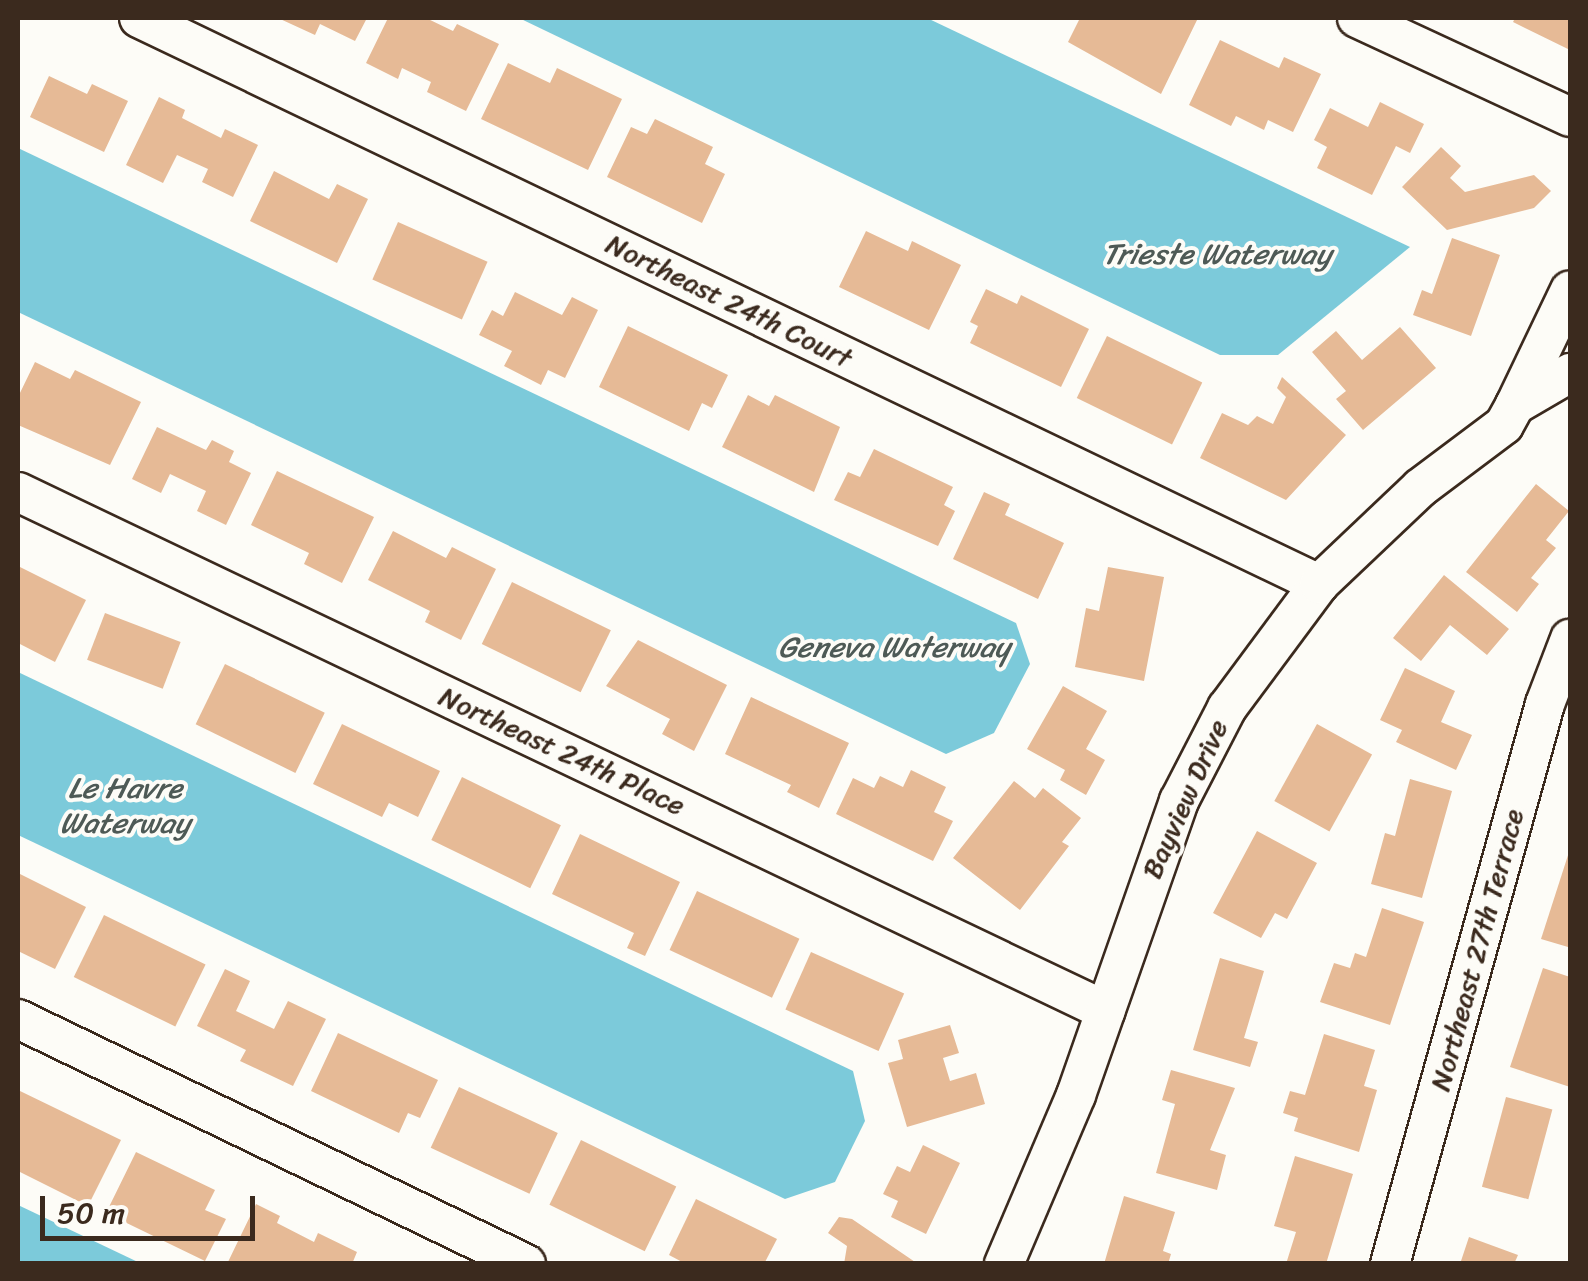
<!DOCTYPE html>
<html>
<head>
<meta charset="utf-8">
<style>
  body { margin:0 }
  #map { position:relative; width:1588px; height:1281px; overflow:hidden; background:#fdfcf7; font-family:Sriracha,sans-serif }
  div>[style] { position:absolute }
  .water>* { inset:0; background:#7ccada }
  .building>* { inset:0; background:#e6ba96; transform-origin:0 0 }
  .roads { filter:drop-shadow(2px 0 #3b2a1e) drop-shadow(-2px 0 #3b2a1e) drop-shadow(0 2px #3b2a1e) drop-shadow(0 -2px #3b2a1e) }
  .minor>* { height:38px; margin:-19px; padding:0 19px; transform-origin:19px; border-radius:19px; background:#fdfcf7 }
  span { translate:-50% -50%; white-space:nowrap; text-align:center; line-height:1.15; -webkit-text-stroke:8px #fdfcf7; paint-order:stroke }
  .street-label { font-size:28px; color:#3b2a1e }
  .water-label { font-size:30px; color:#4e5a56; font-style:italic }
  .frame { position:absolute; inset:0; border:20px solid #3b2a1e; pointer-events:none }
  .scale { position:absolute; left:40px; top:1196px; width:215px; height:45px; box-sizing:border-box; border:5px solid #3b2a1e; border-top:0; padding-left:12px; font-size:30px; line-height:35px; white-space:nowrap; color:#3b2a1e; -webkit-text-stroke:8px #fdfcf7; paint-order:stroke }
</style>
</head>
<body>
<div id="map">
  <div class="water">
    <div style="clip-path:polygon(519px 18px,927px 18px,1410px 247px,1278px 355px,1220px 355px)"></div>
    <div style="clip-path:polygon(18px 148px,1016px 623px,1030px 664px,994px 733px,946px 754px,18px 312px)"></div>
    <div style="clip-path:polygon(18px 672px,853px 1071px,865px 1121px,835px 1182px,785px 1199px,18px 835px)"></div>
    <div style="clip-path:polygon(18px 1205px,140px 1263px,18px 1263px)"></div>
  </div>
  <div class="building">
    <div style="clip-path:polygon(278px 18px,367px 18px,355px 41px,320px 24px,315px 35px)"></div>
    <div style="clip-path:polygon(388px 18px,426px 18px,453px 31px,457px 24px,499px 44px,466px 111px,427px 92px,431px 82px,402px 68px,398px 79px,366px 63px)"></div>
    <div style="clip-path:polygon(1080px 18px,1158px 19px,1198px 18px,1161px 94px,1068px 42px)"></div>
    <div style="clip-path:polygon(1515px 18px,1570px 18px,1570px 50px,1513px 22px)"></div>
    <div style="clip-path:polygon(1220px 40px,1279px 68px,1284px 57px,1321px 74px,1293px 132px,1268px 120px,1264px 130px,1236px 116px,1231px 126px,1189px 105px)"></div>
    <div style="clip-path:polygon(508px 63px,550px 83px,557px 68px,622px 99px,588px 170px,481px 119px)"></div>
    <div style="clip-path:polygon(49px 76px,87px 94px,92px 84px,128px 101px,104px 152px,30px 117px)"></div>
    <div style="clip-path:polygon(159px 97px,185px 110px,182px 118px,221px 138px,225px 129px,258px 145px,233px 197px,202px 182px,208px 169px,177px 155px,163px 183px,126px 165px)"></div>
    <div style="clip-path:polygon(1380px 102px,1424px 124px,1410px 153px,1396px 146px,1372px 195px,1317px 168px,1327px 147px,1314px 140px,1330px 108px,1368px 127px)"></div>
    <div style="clip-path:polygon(655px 119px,713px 147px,705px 164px,725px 174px,702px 223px,607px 177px,631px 127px,647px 134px)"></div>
    <div style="clip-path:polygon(1441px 147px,1461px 166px,1450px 178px,1465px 192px,1534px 175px,1551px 191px,1534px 208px,1447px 230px,1402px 187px)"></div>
    <div style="clip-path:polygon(274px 171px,329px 199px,337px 184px,368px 199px,337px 263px,250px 221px)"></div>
    <div style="left:398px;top:222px;width:98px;height:63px;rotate:24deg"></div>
    <div style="clip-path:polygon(866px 231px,908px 251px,912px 241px,961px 265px,929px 330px,839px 287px)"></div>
    <div style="clip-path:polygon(1452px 238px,1500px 255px,1471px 336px,1413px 315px,1422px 290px,1432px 294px)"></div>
    <div style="clip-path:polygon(986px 289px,1017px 304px,1021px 295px,1089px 329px,1061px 387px,970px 343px,978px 326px,970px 322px)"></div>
    <div style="clip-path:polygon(515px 292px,562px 315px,572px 297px,598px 310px,565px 378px,548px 370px,541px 385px,504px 366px,512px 351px,479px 335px,492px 310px,503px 316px)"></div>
    <div style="clip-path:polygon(628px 326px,728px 375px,712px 408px,702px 403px,689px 431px,599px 387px)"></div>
    <div style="clip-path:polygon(1400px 327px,1436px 368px,1363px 430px,1336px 399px,1346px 391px,1312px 352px,1336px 331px,1362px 360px)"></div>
    <div style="left:1107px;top:336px;width:106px;height:69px;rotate:26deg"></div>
    <div style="clip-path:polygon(35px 362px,70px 379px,75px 370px,141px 402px,110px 465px,18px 425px,18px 397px)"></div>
    <div style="clip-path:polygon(1282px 377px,1346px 435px,1286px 500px,1200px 458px,1222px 413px,1248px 425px,1257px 416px,1273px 424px,1286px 397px,1277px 388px)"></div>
    <div style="clip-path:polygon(748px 395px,769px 406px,775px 395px,840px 427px,814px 492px,722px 447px)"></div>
    <div style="clip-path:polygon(157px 427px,206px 450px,212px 440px,234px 451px,229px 462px,251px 473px,226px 525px,197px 511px,206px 491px,170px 474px,161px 493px,132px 479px)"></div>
    <div style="clip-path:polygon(874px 449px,953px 487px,944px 505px,955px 511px,938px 546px,834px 500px,848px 472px,860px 477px)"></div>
    <div style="clip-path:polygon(277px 471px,374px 517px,342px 583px,304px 564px,309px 553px,251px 525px)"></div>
    <div style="clip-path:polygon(1536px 484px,1569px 511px,1546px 540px,1556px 548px,1531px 578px,1539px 584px,1517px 612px,1466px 572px)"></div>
    <div style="clip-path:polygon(984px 492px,1010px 504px,1005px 515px,1064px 543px,1038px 599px,953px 559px)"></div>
    <div style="clip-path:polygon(393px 531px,446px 558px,452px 547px,496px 569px,461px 640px,425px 622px,430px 611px,368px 580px)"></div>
    <div style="clip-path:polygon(18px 566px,86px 600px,55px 662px,18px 643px)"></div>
    <div style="clip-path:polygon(1108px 567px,1164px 577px,1144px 681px,1075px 667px,1086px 608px,1099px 611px)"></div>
    <div style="clip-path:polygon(1444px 575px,1509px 629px,1487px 655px,1450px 625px,1421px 661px,1393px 638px)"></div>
    <div style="left:512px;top:582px;width:110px;height:69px;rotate:26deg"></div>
    <div style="left:105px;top:613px;width:81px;height:50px;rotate:21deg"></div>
    <div style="clip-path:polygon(638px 640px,727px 685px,694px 751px,662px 734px,670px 719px,606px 686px)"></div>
    <div style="left:225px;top:664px;width:111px;height:67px;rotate:26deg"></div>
    <div style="clip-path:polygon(1405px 668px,1455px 691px,1441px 722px,1472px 735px,1456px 770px,1396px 742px,1402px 730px,1380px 720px)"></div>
    <div style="clip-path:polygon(1063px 686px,1107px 711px,1086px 749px,1105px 760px,1086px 795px,1060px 780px,1065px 770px,1027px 749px)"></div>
    <div style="clip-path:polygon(751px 697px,849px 743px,819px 808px,787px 792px,791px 785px,725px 754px)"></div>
    <div style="clip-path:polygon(342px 724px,440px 771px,418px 817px,389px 803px,382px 817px,313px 784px)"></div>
    <div style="left:1317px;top:724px;width:63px;height:88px;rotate:29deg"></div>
    <div style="clip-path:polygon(911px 770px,946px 787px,934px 812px,953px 821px,933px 861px,836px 814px,853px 778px,874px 788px,880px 776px,903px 787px)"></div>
    <div style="left:462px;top:777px;width:110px;height:70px;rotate:26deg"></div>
    <div style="clip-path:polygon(1410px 779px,1452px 791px,1422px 898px,1371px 884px,1385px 833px,1395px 836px)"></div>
    <div style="clip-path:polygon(1014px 781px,1035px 798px,1043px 788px,1081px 818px,1062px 842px,1069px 846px,1020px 910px,953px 858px)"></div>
    <div style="clip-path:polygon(1257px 831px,1317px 863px,1287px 919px,1275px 913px,1261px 938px,1213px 913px)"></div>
    <div style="clip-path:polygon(580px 834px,680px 882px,645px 956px,627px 948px,634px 933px,552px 894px)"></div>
    <div style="clip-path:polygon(1570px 849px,1570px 939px,1568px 947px,1541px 939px)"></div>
    <div style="clip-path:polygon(18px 873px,86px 907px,55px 969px,18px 951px)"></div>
    <div style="left:697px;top:891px;width:113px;height:65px;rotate:25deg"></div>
    <div style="clip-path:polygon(1382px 908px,1424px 922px,1390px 1025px,1320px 1002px,1334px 963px,1350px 968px,1355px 953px,1366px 957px)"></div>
    <div style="left:104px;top:915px;width:113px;height:69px;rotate:26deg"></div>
    <div style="left:811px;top:952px;width:102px;height:63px;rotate:24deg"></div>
    <div style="clip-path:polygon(1220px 958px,1264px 971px,1244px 1038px,1258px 1042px,1250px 1067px,1193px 1050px)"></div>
    <div style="clip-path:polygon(1543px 968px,1570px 977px,1570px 1087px,1510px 1067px)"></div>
    <div style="clip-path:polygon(225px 969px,250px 981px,236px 1011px,274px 1029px,288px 1001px,326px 1019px,293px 1086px,240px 1061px,246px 1050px,197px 1026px)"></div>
    <div style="clip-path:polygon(950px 1025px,959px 1053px,943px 1058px,950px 1081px,976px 1073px,985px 1104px,907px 1127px,888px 1063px,903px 1059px,898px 1040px)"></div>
    <div style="clip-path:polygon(338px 1033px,438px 1080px,420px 1118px,408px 1113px,399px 1133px,311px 1091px)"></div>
    <div style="clip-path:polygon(1324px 1034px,1375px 1050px,1364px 1086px,1377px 1090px,1359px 1152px,1294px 1131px,1298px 1118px,1283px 1113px,1290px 1091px,1305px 1095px)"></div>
    <div style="clip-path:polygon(1171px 1070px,1235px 1088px,1210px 1150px,1226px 1155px,1217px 1190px,1156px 1173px,1175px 1104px,1162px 1100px)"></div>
    <div style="left:459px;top:1087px;width:109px;height:67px;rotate:25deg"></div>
    <div style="clip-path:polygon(20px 1091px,121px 1140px,88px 1206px,18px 1171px)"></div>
    <div style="left:1506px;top:1097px;width:48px;height:93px;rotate:15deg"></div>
    <div style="left:581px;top:1140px;width:106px;height:72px;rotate:26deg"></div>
    <div style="clip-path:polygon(923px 1145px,960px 1163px,926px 1234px,891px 1217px,898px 1201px,883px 1194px,897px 1166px,910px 1172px)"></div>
    <div style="clip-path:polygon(136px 1152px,215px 1190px,205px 1210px,226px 1219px,205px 1261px,106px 1213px)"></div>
    <div style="clip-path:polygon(1295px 1156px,1353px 1174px,1326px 1264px,1286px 1264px,1296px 1232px,1274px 1226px)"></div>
    <div style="clip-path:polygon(1124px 1196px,1175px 1212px,1163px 1251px,1171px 1254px,1168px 1264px,1104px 1264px)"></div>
    <div style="clip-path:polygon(696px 1199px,777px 1239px,764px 1264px,686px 1264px,669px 1255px)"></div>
    <div style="clip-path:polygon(256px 1204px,280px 1216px,277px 1223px,314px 1242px,318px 1233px,357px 1252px,352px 1264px,227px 1264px)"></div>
    <div style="clip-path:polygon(839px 1217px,852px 1219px,918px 1264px,844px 1264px,847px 1246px,828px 1233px)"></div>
    <div style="clip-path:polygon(1469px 1237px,1518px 1255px,1514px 1264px,1460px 1264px)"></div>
  </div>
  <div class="roads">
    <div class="minor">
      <div style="left:139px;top:18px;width:1309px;rotate:25.63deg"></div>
      <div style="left:1357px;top:18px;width:235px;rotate:24.9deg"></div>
      <div style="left:1515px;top:405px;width:127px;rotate:-64.4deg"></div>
      <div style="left:18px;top:492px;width:1205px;rotate:25.5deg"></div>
      <div style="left:18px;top:1019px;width:564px;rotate:25.75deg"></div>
      <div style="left:1004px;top:1264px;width:184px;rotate:-66.9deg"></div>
      <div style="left:1076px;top:1095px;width:312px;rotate:-70.7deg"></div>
      <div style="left:1179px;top:801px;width:105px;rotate:-62.7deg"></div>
      <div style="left:1227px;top:708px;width:154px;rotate:-53.4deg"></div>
      <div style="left:1319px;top:584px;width:139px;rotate:-43.5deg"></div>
      <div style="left:1420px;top:488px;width:105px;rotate:-36.9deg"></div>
      <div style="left:1504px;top:425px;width:23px;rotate:-61deg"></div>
      <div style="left:1515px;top:405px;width:64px;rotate:-30.2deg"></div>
      <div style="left:1390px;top:1264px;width:581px;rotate:-74.53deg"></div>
      <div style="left:1545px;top:704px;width:70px;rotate:-69deg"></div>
    </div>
  </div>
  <div class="street-label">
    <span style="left:729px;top:301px;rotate:26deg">Northeast 24th Court</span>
    <span style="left:562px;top:751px;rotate:25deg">Northeast 24th Place</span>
    <span style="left:1185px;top:799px;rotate:-66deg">Bayview Drive</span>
    <span style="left:1477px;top:950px;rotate:-75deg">Northeast 27th Terrace</span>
  </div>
  <div class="water-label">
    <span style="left:1217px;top:254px">Trieste Waterway</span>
    <span style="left:894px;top:647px">Geneva Waterway</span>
    <span style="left:125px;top:805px">Le Havre<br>Waterway</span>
  </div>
  <div class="frame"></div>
  <div class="scale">50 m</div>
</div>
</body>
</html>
